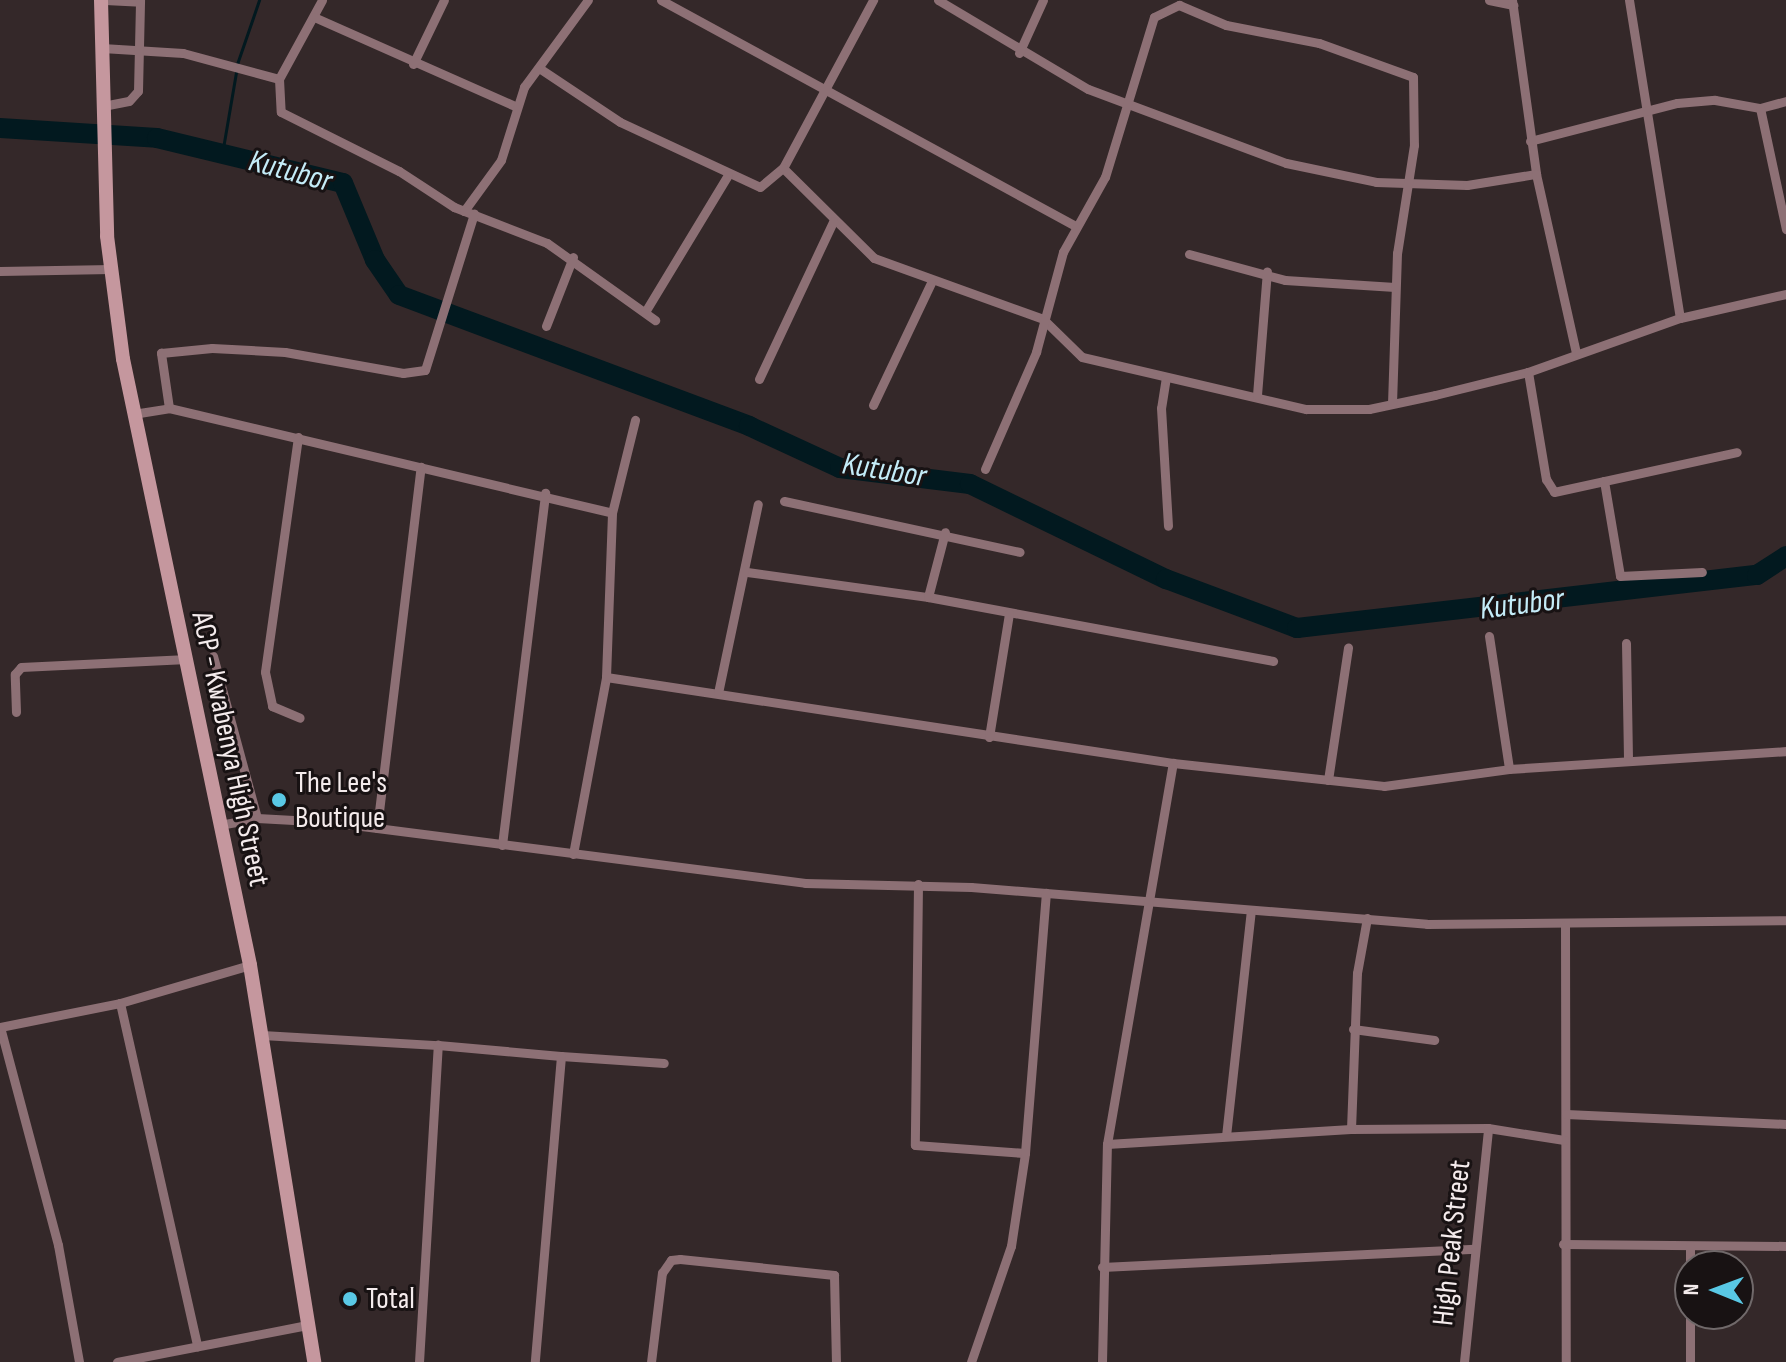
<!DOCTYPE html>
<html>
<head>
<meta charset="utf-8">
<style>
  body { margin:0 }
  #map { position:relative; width:1786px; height:1362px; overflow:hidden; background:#342829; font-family:"Sofia Sans Condensed",sans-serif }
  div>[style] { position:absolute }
  .stream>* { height:3px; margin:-1.5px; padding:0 1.5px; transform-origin:1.5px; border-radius:1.5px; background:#02191f }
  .river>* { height:20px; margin:-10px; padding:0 10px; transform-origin:10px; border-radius:10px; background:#02191f }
  .minor>* { height:9px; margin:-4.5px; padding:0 4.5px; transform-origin:4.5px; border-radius:4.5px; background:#8d7075 }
  .secondary>* { height:14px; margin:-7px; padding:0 7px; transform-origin:7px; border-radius:7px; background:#c5979e }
  .dots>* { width:22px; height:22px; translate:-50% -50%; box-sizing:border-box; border:4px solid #181213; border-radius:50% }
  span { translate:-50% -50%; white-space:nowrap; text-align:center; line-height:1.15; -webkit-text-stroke:6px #181213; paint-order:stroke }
  .street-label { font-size:30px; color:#f4ebec }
  .poi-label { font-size:30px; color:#f4ebec }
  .left { translate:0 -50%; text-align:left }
  .water-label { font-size:32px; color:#c4ecf8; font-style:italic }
  .north { position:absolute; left:1674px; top:1250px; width:80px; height:80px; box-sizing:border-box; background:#181213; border:2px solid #70696a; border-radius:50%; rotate:271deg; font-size:22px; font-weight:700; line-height:32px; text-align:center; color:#f4ebec }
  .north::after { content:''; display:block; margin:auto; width:28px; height:36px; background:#59c8e5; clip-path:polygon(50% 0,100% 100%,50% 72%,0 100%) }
</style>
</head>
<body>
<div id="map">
  <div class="stream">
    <div style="left:237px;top:64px;width:68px;rotate:-71deg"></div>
    <div style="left:222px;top:154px;width:83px;rotate:-80.3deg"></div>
  </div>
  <div class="river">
    <div style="left:0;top:128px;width:157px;rotate:3.6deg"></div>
    <div style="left:157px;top:138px;width:191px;rotate:13.6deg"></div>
    <div style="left:343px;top:183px;width:83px;rotate:67.4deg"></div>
    <div style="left:375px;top:260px;width:42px;rotate:55.6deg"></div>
    <div style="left:399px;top:295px;width:374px;rotate:20.5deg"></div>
    <div style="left:749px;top:426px;width:100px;rotate:24.8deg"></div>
    <div style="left:840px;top:468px;width:131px;rotate:7deg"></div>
    <div style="left:970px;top:484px;width:218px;rotate:25.9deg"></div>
    <div style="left:1166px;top:579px;width:140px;rotate:20.5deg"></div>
    <div style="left:1297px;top:628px;width:463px;rotate:-6.6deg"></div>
    <div style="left:1757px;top:575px;width:35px;rotate:-33deg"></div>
  </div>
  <div class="minor">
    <div style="left:105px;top:0;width:35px;rotate:3deg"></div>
    <div style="left:322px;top:0;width:90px;rotate:118.6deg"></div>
    <div style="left:279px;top:79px;width:33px;rotate:87deg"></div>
    <div style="left:281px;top:112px;width:132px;rotate:26.6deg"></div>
    <div style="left:399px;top:171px;width:66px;rotate:33.2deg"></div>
    <div style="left:454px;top:207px;width:100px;rotate:21.2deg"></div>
    <div style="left:547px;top:243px;width:133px;rotate:35.5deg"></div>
    <div style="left:661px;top:0;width:470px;rotate:28.6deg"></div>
    <div style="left:938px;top:0;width:174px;rotate:30.7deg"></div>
    <div style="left:1088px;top:89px;width:211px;rotate:20.5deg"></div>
    <div style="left:1286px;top:163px;width:92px;rotate:11.9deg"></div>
    <div style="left:1376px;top:182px;width:91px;rotate:1.9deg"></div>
    <div style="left:1467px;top:185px;width:70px;rotate:-9.1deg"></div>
    <div style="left:1489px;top:0;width:25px;rotate:12deg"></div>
    <div style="left:1512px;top:0;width:176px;rotate:82.1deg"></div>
    <div style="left:1536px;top:174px;width:183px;rotate:77.4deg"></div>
    <div style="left:1629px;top:0;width:322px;rotate:80.9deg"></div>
    <div style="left:314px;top:17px;width:220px;rotate:23.9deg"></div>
    <div style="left:102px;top:48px;width:81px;rotate:3.5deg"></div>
    <div style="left:183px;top:53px;width:99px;rotate:15.2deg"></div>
    <div style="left:1019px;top:53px;width:58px;rotate:-65.6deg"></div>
    <div style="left:413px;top:64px;width:71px;rotate:-64.2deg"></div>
    <div style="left:539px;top:68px;width:97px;rotate:33.7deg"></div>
    <div style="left:620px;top:122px;width:154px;rotate:24.9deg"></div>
    <div style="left:760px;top:187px;width:30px;rotate:-40deg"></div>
    <div style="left:783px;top:168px;width:191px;rotate:-61.8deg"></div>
    <div style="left:103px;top:106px;width:26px;rotate:-11deg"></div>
    <div style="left:129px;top:101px;width:13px;rotate:-48deg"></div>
    <div style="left:138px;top:91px;width:91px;rotate:-88.7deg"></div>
    <div style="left:1760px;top:108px;width:27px;rotate:-15deg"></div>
    <div style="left:1530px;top:141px;width:152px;rotate:-14.5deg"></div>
    <div style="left:1677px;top:103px;width:38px;rotate:-5deg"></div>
    <div style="left:1715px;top:100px;width:46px;rotate:10.1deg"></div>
    <div style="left:1760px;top:108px;width:124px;rotate:77.9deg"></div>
    <div style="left:783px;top:168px;width:128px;rotate:44.7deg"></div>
    <div style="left:874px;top:258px;width:180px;rotate:19.8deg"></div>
    <div style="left:1043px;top:319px;width:54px;rotate:44.3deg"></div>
    <div style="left:1082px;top:357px;width:230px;rotate:13.1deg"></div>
    <div style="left:1306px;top:409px;width:63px"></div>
    <div style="left:1369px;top:409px;width:67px;rotate:-12deg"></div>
    <div style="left:1435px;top:395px;width:96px;rotate:-13.9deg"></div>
    <div style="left:1528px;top:372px;width:161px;rotate:-19.6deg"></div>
    <div style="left:1680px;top:318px;width:109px;rotate:-12.8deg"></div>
    <div style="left:464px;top:211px;width:63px;rotate:-54deg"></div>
    <div style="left:501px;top:160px;width:77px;rotate:-72.5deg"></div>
    <div style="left:524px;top:87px;width:108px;rotate:-53.7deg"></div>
    <div style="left:1189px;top:254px;width:99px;rotate:15.2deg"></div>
    <div style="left:1285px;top:280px;width:110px;rotate:3.6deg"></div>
    <div style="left:0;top:271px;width:111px;rotate:-1deg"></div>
    <div style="left:645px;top:312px;width:160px;rotate:-58.8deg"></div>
    <div style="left:546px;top:326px;width:74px;rotate:-68.6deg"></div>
    <div style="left:1528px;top:372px;width:109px;rotate:80.5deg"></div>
    <div style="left:1546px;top:479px;width:15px;rotate:58deg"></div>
    <div style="left:1554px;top:492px;width:187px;rotate:-12.3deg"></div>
    <div style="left:1166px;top:377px;width:31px;rotate:99deg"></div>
    <div style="left:1161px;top:408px;width:118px;rotate:86.6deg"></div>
    <div style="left:759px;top:379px;width:174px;rotate:-64.8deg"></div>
    <div style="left:1257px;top:395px;width:124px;rotate:-85.4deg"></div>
    <div style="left:873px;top:405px;width:135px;rotate:-64.6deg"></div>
    <div style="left:169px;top:408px;width:56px;rotate:-98.3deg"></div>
    <div style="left:161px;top:353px;width:51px;rotate:-5.6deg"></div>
    <div style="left:212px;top:348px;width:73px;rotate:3.1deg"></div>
    <div style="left:285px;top:352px;width:120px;rotate:10.1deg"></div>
    <div style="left:403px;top:373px;width:22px;rotate:-8deg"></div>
    <div style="left:425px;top:370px;width:164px;rotate:-72.6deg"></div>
    <div style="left:133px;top:414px;width:36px;rotate:-9deg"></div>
    <div style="left:169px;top:408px;width:455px;rotate:13.3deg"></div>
    <div style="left:298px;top:437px;width:237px;rotate:98deg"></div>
    <div style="left:265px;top:672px;width:35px;rotate:78deg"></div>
    <div style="left:272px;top:706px;width:30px;rotate:23deg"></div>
    <div style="left:985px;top:469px;width:128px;rotate:-66.4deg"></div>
    <div style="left:1036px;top:352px;width:104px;rotate:-74.9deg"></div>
    <div style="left:1063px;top:252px;width:86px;rotate:-60.8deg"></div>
    <div style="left:1105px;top:177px;width:167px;rotate:-73deg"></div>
    <div style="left:1154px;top:17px;width:28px;rotate:-26deg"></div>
    <div style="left:1179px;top:5px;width:51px;rotate:23.1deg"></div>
    <div style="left:1226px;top:25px;width:95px;rotate:11deg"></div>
    <div style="left:1319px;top:43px;width:100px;rotate:19.9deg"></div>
    <div style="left:1413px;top:77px;width:68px;rotate:89.2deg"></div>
    <div style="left:1414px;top:145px;width:109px;rotate:98.9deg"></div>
    <div style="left:1397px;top:253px;width:150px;rotate:91.9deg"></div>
    <div style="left:1604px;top:481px;width:96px;rotate:80.4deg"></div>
    <div style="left:1620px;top:576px;width:82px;rotate:-2.8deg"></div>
    <div style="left:784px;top:501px;width:241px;rotate:12.2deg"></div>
    <div style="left:747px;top:572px;width:183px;rotate:7.9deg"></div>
    <div style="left:928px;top:597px;width:351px;rotate:10.5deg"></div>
    <div style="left:928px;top:597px;width:67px;rotate:-75.3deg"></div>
    <div style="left:1489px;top:636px;width:134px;rotate:81.4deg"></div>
    <div style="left:1626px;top:643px;width:117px;rotate:89deg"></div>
    <div style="left:213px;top:656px;width:168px;rotate:74.8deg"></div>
    <div style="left:606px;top:677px;width:573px;rotate:8.62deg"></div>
    <div style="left:1173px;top:763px;width:212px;rotate:6.2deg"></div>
    <div style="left:1384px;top:786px;width:126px;rotate:-7.7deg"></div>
    <div style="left:1509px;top:769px;width:278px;rotate:-3.7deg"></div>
    <div style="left:718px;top:693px;width:193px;rotate:-78.1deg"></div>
    <div style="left:16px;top:712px;width:38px;rotate:-92deg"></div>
    <div style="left:15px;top:674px;width:9px;rotate:-49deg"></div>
    <div style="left:21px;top:667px;width:161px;rotate:-2.8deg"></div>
    <div style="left:989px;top:737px;width:125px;rotate:-80.8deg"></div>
    <div style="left:1328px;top:780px;width:134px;rotate:-81.4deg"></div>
    <div style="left:219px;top:825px;width:39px;rotate:-10deg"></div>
    <div style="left:257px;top:818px;width:73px;rotate:3.1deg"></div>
    <div style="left:330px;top:822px;width:479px;rotate:7.3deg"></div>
    <div style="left:805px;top:883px;width:166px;rotate:1.4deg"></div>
    <div style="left:971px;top:887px;width:457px;rotate:4.6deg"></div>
    <div style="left:1427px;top:924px;width:359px;rotate:-0.6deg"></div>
    <div style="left:377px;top:828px;width:364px;rotate:-83.1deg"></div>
    <div style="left:502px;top:845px;width:355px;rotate:-83deg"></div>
    <div style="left:573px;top:854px;width:180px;rotate:-79.4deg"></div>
    <div style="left:606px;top:677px;width:164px;rotate:-87.9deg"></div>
    <div style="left:612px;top:513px;width:96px;rotate:-76.1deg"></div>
    <div style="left:918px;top:884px;width:261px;rotate:90.7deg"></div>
    <div style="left:915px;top:1145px;width:110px;rotate:4.2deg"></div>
    <div style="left:1565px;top:925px;width:437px;rotate:89.9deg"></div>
    <div style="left:120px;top:1003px;width:352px;rotate:77.3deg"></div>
    <div style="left:0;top:1027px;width:226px;rotate:75.1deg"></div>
    <div style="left:58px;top:1245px;width:119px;rotate:79.8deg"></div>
    <div style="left:0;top:1027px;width:122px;rotate:-11.3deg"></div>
    <div style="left:120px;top:1003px;width:135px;rotate:-16.3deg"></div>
    <div style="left:1353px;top:1029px;width:82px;rotate:7.7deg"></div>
    <div style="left:262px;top:1035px;width:176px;rotate:3.3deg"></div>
    <div style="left:561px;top:1056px;width:103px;rotate:3.9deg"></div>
    <div style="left:1566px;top:1114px;width:220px;rotate:2.6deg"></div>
    <div style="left:1351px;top:1129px;width:156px;rotate:-87.8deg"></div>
    <div style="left:1357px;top:973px;width:56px;rotate:-79.7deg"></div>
    <div style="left:1226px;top:1136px;width:227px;rotate:-83.7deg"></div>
    <div style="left:1107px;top:1144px;width:244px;rotate:-3.5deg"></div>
    <div style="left:1351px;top:1129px;width:137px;rotate:-0.4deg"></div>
    <div style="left:1488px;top:1128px;width:77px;rotate:9deg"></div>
    <div style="left:1563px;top:1244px;width:223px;rotate:0.5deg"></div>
    <div style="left:1102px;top:1267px;width:373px;rotate:-2.8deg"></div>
    <div style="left:117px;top:1362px;width:195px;rotate:-11deg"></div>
    <div style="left:419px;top:1362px;width:318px;rotate:-86.6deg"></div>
    <div style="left:438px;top:1045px;width:123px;rotate:5.1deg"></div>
    <div style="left:561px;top:1056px;width:307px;rotate:94.9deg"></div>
    <div style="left:651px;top:1362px;width:90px;rotate:-83deg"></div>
    <div style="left:662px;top:1273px;width:16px;rotate:-55deg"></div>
    <div style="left:671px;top:1260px;width:9px;rotate:-6deg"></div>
    <div style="left:680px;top:1259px;width:155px;rotate:5.9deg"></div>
    <div style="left:834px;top:1275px;width:87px;rotate:88.7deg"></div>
    <div style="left:971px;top:1362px;width:123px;rotate:-71deg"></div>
    <div style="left:1011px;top:1246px;width:94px;rotate:-81.4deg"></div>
    <div style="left:1025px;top:1153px;width:261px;rotate:-85.4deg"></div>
    <div style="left:1102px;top:1362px;width:218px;rotate:-88.7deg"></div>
    <div style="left:1107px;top:1144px;width:387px;rotate:-80.2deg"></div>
    <div style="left:1464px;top:1362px;width:235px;rotate:-84.1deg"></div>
    <div style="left:1690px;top:1362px;width:116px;rotate:-90deg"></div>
  </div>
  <div class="secondary">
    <div style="left:101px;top:0;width:236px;rotate:88.5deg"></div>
    <div style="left:107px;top:236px;width:124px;rotate:82.6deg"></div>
    <div style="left:123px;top:359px;width:619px;rotate:78.16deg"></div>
    <div style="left:250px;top:965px;width:402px;rotate:80.8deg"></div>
  </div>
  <div class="dots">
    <div style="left:279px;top:800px;background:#59c8e5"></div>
    <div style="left:350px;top:1299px;background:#59c8e5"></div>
  </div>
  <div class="street-label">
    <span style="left:230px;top:749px;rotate:78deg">ACP - Kwabenya High Street</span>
    <span style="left:1452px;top:1243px;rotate:-84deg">High Peak Street</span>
  </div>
  <div class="poi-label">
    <span class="left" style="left:295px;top:800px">The Lee's<br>Boutique</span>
    <span class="left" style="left:366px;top:1299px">Total</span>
  </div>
  <div class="water-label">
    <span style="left:290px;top:172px;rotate:15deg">Kutubor</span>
    <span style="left:884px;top:471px;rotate:9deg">Kutubor</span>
    <span style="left:1522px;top:605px;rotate:-7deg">Kutubor</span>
  </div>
  <div class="north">N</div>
</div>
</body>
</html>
